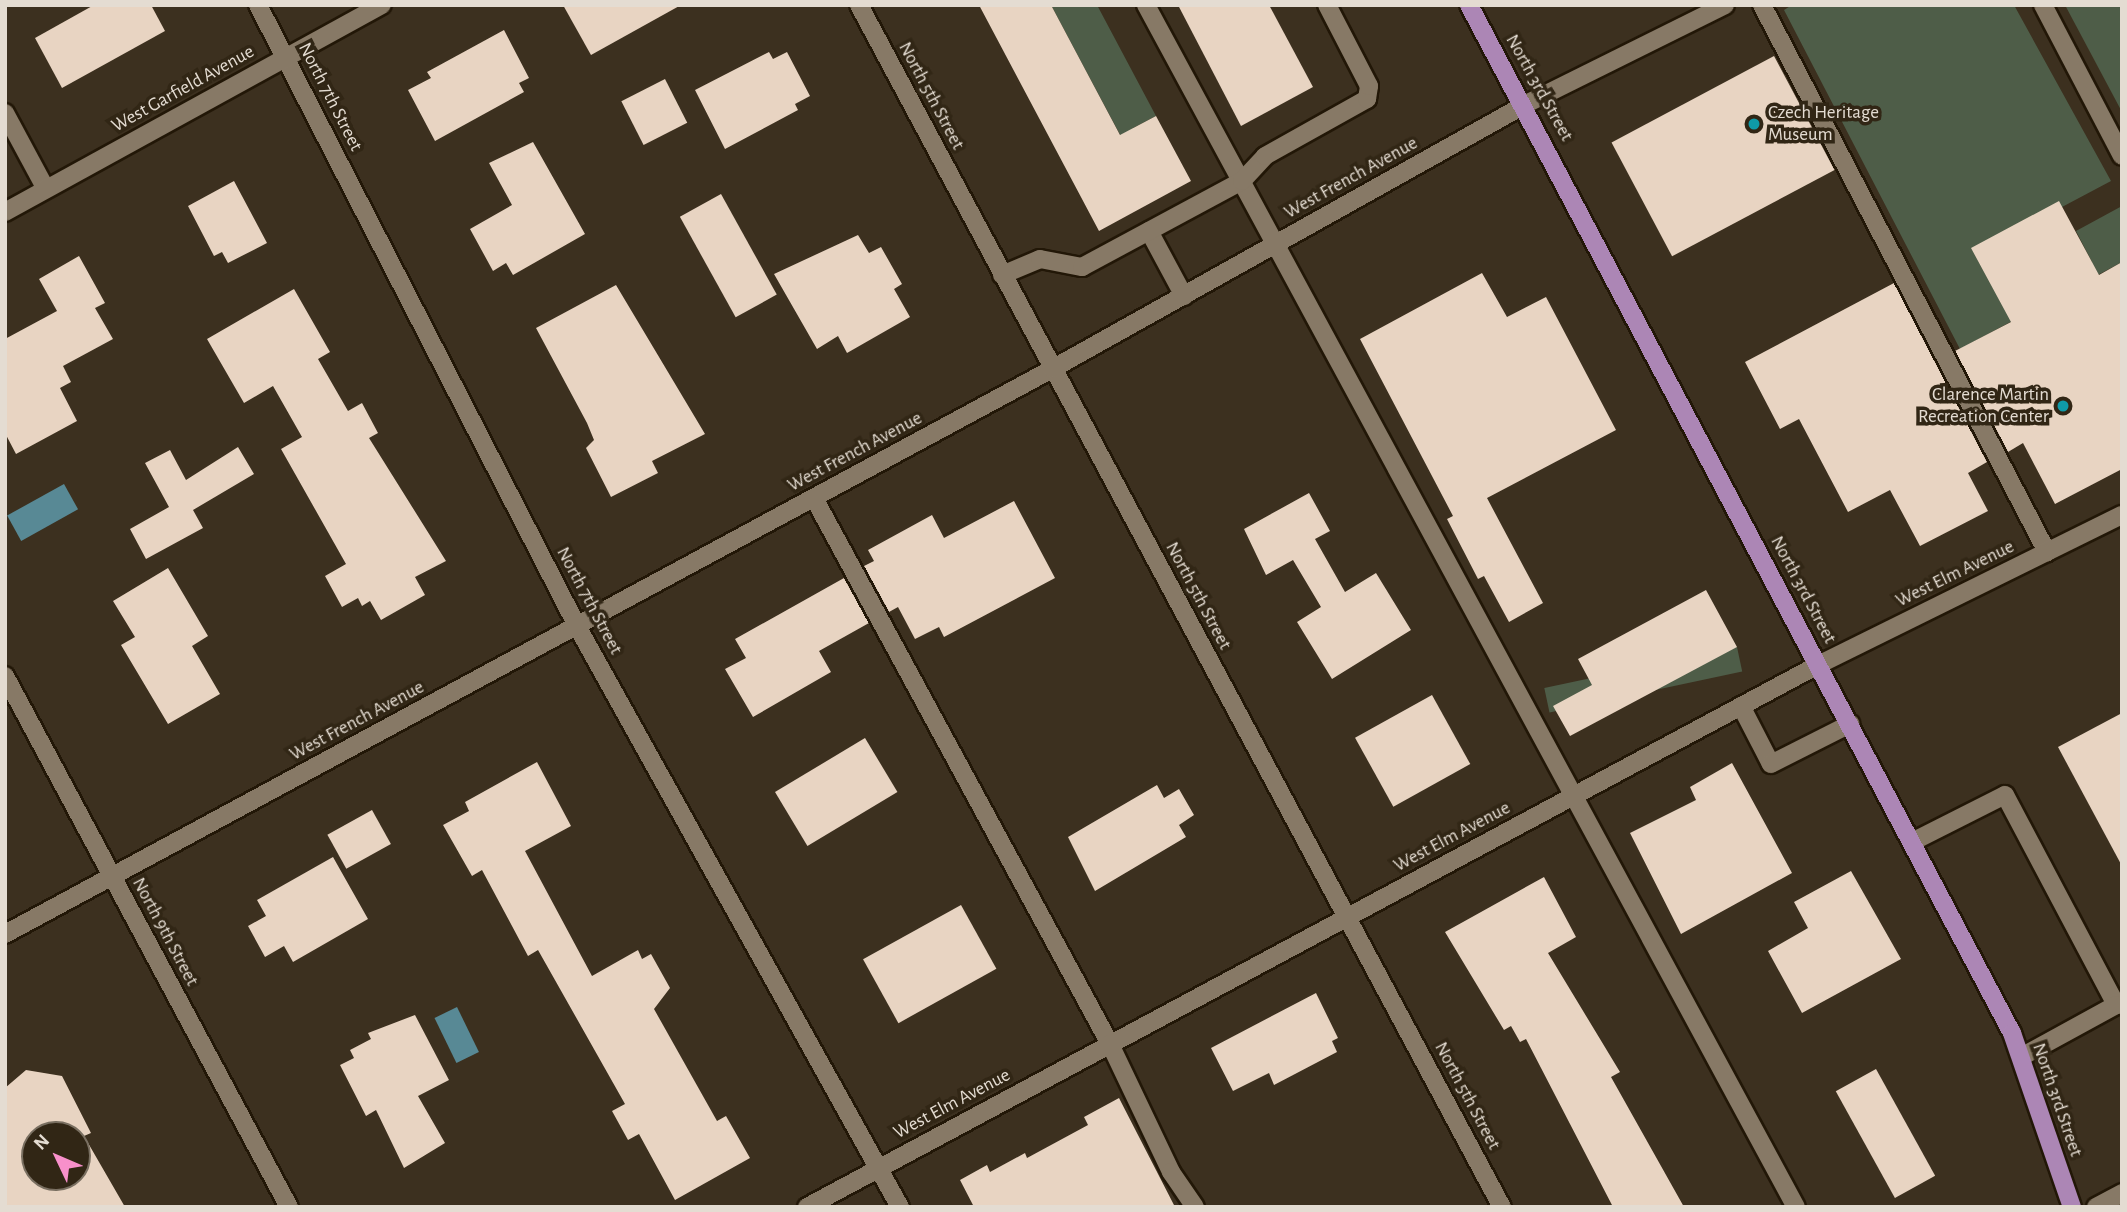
<!DOCTYPE html>
<html>
<head>
<meta charset="utf-8">
<style>
  body { margin:0 }
  #map { position:relative; width:2127px; height:1212px; overflow:hidden; background:#3c301f; font-family:"Alegreya Sans",sans-serif }
  div>[style] { position:absolute }
  .green>* { inset:0; background:#4e5d48; transform-origin:0 0 }
  .water>* { inset:0; background:#588995; transform-origin:0 0 }
  .building>* { inset:0; background:#e8d4c2; transform-origin:0 0 }
  .roads { filter:drop-shadow(2px 0 #221707) drop-shadow(-2px 0 #221707) drop-shadow(0 2px #221707) drop-shadow(0 -2px #221707) }
  .lane>* { height:18px; margin:-9px; padding:0 9px; transform-origin:9px; border-radius:9px; background:#877966 }
  .street>* { height:18px; margin:-9px; padding:0 9px; transform-origin:9px; border-radius:9px; background:#877966 }
  .primary>* { height:18px; margin:-9px; padding:0 9px; transform-origin:9px; border-radius:9px; background:#ac86b5 }
  .dots>* { width:19px; height:19px; translate:-50% -50%; box-sizing:border-box; border:4px solid #312615; border-radius:50% }
  span { translate:-50% -50%; white-space:nowrap; text-align:center; line-height:1.15; -webkit-text-stroke:7px #312615; paint-order:stroke }
  .street-label { font-size:19px; color:#e4dcd2 }
  .poi-label { font-size:19px; color:#e4dcd2 }
  .left { translate:0 -50%; text-align:left }
  .right { translate:-100% -50%; text-align:right }
  .frame { position:absolute; inset:0; border:7px solid #e4dcd2; pointer-events:none }
  .north { position:absolute; left:21px; top:1121px; width:70px; height:70px; box-sizing:border-box; background:#312615; border:2px solid #796f61; border-radius:50%; rotate:314deg; font-size:19px; font-weight:700; line-height:28px; text-align:center; color:#e4dcd2 }
  .north::after { content:''; display:block; margin:auto; width:24px; height:32px; background:#f890cb; clip-path:polygon(50% 0,100% 100%,50% 72%,0 100%) }
</style>
</head>
<body>
<div id="map">
  <div class="green">
    <div style="clip-path:polygon(1051px 5px,1097px 5px,1156px 116px,1133px 128px,1138px 137px,1125px 144px)"></div>
    <div style="clip-path:polygon(1792px 5px,2014px 5px,2111px 181px,2062px 207px,2004px 309px,2092px 262px,2076px 231px,2122px 206px,2122px 262px,1960px 349px,1784px 10px)"></div>
    <div style="clip-path:polygon(2065px 5px,2122px 5px,2122px 112px)"></div>
    <div style="left:1737px;top:647px;width:25px;height:197px;rotate:78deg"></div>
  </div>
  <div class="water">
    <div style="left:64px;top:484px;width:29px;height:65px;rotate:61deg"></div>
    <div style="left:457px;top:1007px;width:50px;height:25px;rotate:64deg"></div>
  </div>
  <div class="building">
    <div style="clip-path:polygon(94px 5px,151px 5px,165px 31px,62px 88px,35px 38px)"></div>
    <div style="clip-path:polygon(563px 5px,681px 5px,591px 55px)"></div>
    <div style="clip-path:polygon(979px 5px,1051px 5px,1120px 135px,1156px 116px,1191px 181px,1099px 231px)"></div>
    <div style="clip-path:polygon(1178px 5px,1269px 5px,1313px 87px,1241px 126px)"></div>
    <div style="clip-path:polygon(504px 30px,529px 78px,519px 83px,524px 92px,435px 141px,408px 90px,431px 78px,427px 72px)"></div>
    <div style="clip-path:polygon(769px 52px,773px 59px,787px 52px,810px 96px,795px 104px,798px 110px,725px 149px,695px 90px)"></div>
    <div style="left:1774px;top:56px;width:129px;height:184px;rotate:62deg"></div>
    <div style="left:665px;top:79px;width:49px;height:49px;rotate:63deg"></div>
    <div style="clip-path:polygon(533px 142px,585px 234px,513px 275px,506px 263px,493px 271px,470px 229px,512px 205px,489px 163px)"></div>
    <div style="clip-path:polygon(234px 181px,267px 243px,228px 263px,222px 252px,214px 256px,188px 206px)"></div>
    <div style="left:721px;top:194px;width:115px;height:47px;rotate:61deg"></div>
    <div style="clip-path:polygon(2059px 201px,2099px 275px,2122px 262px,2122px 469px,2055px 504px,2023px 443px,2008px 452px,1955px 351px,2011px 322px,1971px 248px)"></div>
    <div style="clip-path:polygon(858px 235px,869px 253px,881px 247px,902px 284px,894px 289px,910px 317px,847px 353px,838px 336px,817px 349px,774px 274px)"></div>
    <div style="clip-path:polygon(79px 256px,105px 303px,95px 308px,113px 339px,63px 366px,71px 382px,60px 388px,77px 421px,16px 454px,5px 433px,5px 339px,57px 311px,39px 279px)"></div>
    <div style="clip-path:polygon(1482px 273px,1507px 317px,1546px 297px,1616px 430px,1487px 498px,1543px 603px,1509px 622px,1484px 576px,1478px 579px,1447px 519px,1453px 516px,1360px 339px)"></div>
    <div style="clip-path:polygon(1894px 283px,1987px 462px,1968px 473px,1988px 511px,1920px 546px,1890px 490px,1848px 512px,1799px 419px,1780px 429px,1745px 362px)"></div>
    <div style="clip-path:polygon(616px 285px,705px 434px,652px 461px,658px 473px,611px 497px,586px 448px,594px 440px,587px 423px,536px 328px)"></div>
    <div style="clip-path:polygon(294px 289px,330px 352px,318px 359px,348px 411px,362px 403px,378px 433px,369px 438px,446px 561px,415px 577px,425px 595px,381px 620px,370px 601px,362px 606px,358px 598px,342px 607px,325px 576px,346px 564px,281px 449px,302px 437px,273px 386px,244px 403px,207px 339px)"></div>
    <div style="clip-path:polygon(238px 447px,254px 474px,193px 510px,203px 528px,146px 559px,130px 529px,169px 507px,145px 463px,170px 450px,186px 480px)"></div>
    <div style="clip-path:polygon(1309px 493px,1330px 531px,1315px 539px,1345px 592px,1376px 573px,1411px 630px,1332px 679px,1297px 622px,1321px 607px,1293px 560px,1266px 575px,1244px 529px)"></div>
    <div style="clip-path:polygon(1014px 501px,1055px 578px,944px 637px,939px 627px,915px 639px,898px 607px,889px 612px,864px 566px,874px 561px,868px 550px,932px 515px,944px 538px)"></div>
    <div style="clip-path:polygon(168px 568px,208px 636px,192px 646px,220px 694px,168px 724px,121px 645px,135px 637px,113px 601px)"></div>
    <div style="clip-path:polygon(844px 578px,869px 623px,819px 651px,831px 672px,753px 717px,725px 669px,746px 658px,735px 639px)"></div>
    <div style="clip-path:polygon(1706px 590px,1737px 647px,1570px 736px,1553px 706px,1592px 685px,1578px 659px)"></div>
    <div style="left:1432px;top:695px;width:79px;height:88px;rotate:61deg"></div>
    <div style="clip-path:polygon(2122px 713px,2122px 866px,2058px 747px)"></div>
    <div style="left:865px;top:738px;width:63px;height:105px;rotate:59deg"></div>
    <div style="clip-path:polygon(537px 762px,571px 826px,525px 851px,592px 976px,638px 950px,642px 959px,651px 954px,670px 988px,654px 1009px,717px 1121px,726px 1116px,750px 1158px,675px 1200px,639px 1134px,628px 1140px,612px 1111px,625px 1104px,538px 950px,528px 956px,482px 870px,472px 876px,443px 825px,469px 811px,465px 802px)"></div>
    <div style="clip-path:polygon(1732px 763px,1792px 873px,1681px 934px,1630px 833px,1696px 800px,1690px 787px)"></div>
    <div style="clip-path:polygon(1157px 785px,1164px 798px,1179px 789px,1194px 815px,1179px 825px,1186px 837px,1095px 891px,1068px 837px)"></div>
    <div style="left:372px;top:810px;width:39px;height:51px;rotate:61deg"></div>
    <div style="clip-path:polygon(333px 857px,368px 919px,293px 962px,284px 946px,265px 957px,248px 926px,266px 916px,257px 900px)"></div>
    <div style="clip-path:polygon(1851px 871px,1901px 959px,1802px 1013px,1768px 951px,1808px 928px,1794px 902px)"></div>
    <div style="clip-path:polygon(1544px 877px,1576px 937px,1548px 953px,1620px 1072px,1611px 1077px,1684px 1207px,1613px 1207px,1526px 1039px,1520px 1042px,1511px 1026px,1504px 1030px,1445px 932px)"></div>
    <div style="left:961px;top:905px;width:73px;height:112px;rotate:61deg"></div>
    <div style="clip-path:polygon(1316px 993px,1338px 1038px,1332px 1041px,1337px 1052px,1274px 1085px,1269px 1073px,1233px 1091px,1211px 1048px)"></div>
    <div style="clip-path:polygon(415px 1015px,449px 1080px,418px 1096px,445px 1143px,404px 1168px,376px 1110px,366px 1116px,340px 1065px,354px 1058px,350px 1050px,371px 1039px,368px 1033px)"></div>
    <div style="left:1876px;top:1069px;width:122px;height:46px;rotate:61deg"></div>
    <div style="clip-path:polygon(evenodd,26px 1070px,62px 1076px,91px 1133px,84px 1136px,125px 1207px,5px 1207px,5px 1088px,26px 1070px,35px 1135px,77px 1135px,77px 1177px,35px 1177px,35px 1135px)"></div>
    <div style="clip-path:polygon(1119px 1098px,1175px 1207px,974px 1207px,960px 1180px,987px 1165px,990px 1172px,1025px 1153px,1027px 1158px,1088px 1125px,1084px 1117px)"></div>
  </div>
  <div class="roads">
    <div class="lane">
      <div style="left:1146px;top:5px;width:1366px;rotate:61.6deg"></div>
      <div style="left:1762px;top:5px;width:617px;rotate:62.48deg"></div>
      <div style="left:5px;top:113px;width:86px;rotate:61.7deg"></div>
      <div style="left:1149px;top:231px;width:74px;rotate:61.7deg"></div>
      <div style="left:1002px;top:275px;width:41px;rotate:-22.8deg"></div>
      <div style="left:1040px;top:259px;width:43px;rotate:10.8deg"></div>
      <div style="left:1082px;top:267px;width:182px;rotate:-28.3deg"></div>
      <div style="left:1242px;top:181px;width:34px;rotate:-47deg"></div>
      <div style="left:1265px;top:156px;width:117px;rotate:-29.2deg"></div>
      <div style="left:1367px;top:99px;width:13px;rotate:-81deg"></div>
      <div style="left:1369px;top:86px;width:91px;rotate:-117.4deg"></div>
      <div style="left:814px;top:498px;width:621px;rotate:61.54deg"></div>
      <div style="left:1110px;top:1044px;width:142px;rotate:64.5deg"></div>
      <div style="left:1171px;top:1172px;width:42px;rotate:55.6deg"></div>
      <div style="left:1741px;top:706px;width:65px;rotate:62.7deg"></div>
      <div style="left:1771px;top:764px;width:89px;rotate:-26.9deg"></div>
      <div style="left:1912px;top:842px;width:104px;rotate:-26.8deg"></div>
      <div style="left:2005px;top:795px;width:238px;rotate:62.1deg"></div>
      <div style="left:2116px;top:1005px;width:108px;rotate:151.3deg"></div>
    </div>
    <div class="street">
      <div style="left:258px;top:5px;width:698px;rotate:62.81deg"></div>
      <div style="left:577px;top:626px;width:665px;rotate:60.93deg"></div>
      <div style="left:859px;top:5px;width:1363px;rotate:61.86deg"></div>
      <div style="left:2043px;top:5px;width:170px;rotate:62.4deg"></div>
      <div style="left:5px;top:212px;width:430px;rotate:-28.8deg"></div>
      <div style="left:5px;top:676px;width:602px;rotate:61.86deg"></div>
      <div style="left:5px;top:934px;width:1190px;rotate:-28.35deg"></div>
      <div style="left:1052px;top:369px;width:543px;rotate:-29.21deg"></div>
      <div style="left:1526px;top:104px;width:222px;rotate:-26.4deg"></div>
      <div style="left:807px;top:1207px;width:1147px;rotate:-28.2deg"></div>
      <div style="left:1818px;top:665px;width:339px;rotate:-26.3deg"></div>
      <div style="left:2096px;top:1207px;width:30px;rotate:-28deg"></div>
    </div>
    <div class="primary">
      <div style="left:1469px;top:5px;width:1163px;rotate:62.16deg"></div>
      <div style="left:2012px;top:1033px;width:184px;rotate:71deg"></div>
    </div>
  </div>
  <div class="dots">
    <div style="left:1754px;top:124px;background:#0f9aa8"></div>
    <div style="left:2063px;top:406px;background:#0f9aa8"></div>
  </div>
  <div class="street-label">
    <span style="left:1539px;top:88px;rotate:61deg">North 3rd Street</span>
    <span style="left:183px;top:89px;rotate:-29deg">West Garfield Avenue</span>
    <span style="left:931px;top:96px;rotate:62deg">North 5th Street</span>
    <span style="left:330px;top:97px;rotate:63deg">North 7th Street</span>
    <span style="left:1351px;top:178px;rotate:-29deg">West French Avenue</span>
    <span style="left:855px;top:452px;rotate:-28deg">West French Avenue</span>
    <span style="left:1955px;top:574px;rotate:-26deg">West Elm Avenue</span>
    <span style="left:1803px;top:590px;rotate:62deg">North 3rd Street</span>
    <span style="left:1198px;top:596px;rotate:62deg">North 5th Street</span>
    <span style="left:589px;top:601px;rotate:62deg">North 7th Street</span>
    <span style="left:357px;top:721px;rotate:-28deg">West French Avenue</span>
    <span style="left:1452px;top:837px;rotate:-28deg">West Elm Avenue</span>
    <span style="left:165px;top:932px;rotate:62deg">North 9th Street</span>
    <span style="left:1467px;top:1096px;rotate:62deg">North 5th Street</span>
    <span style="left:2057px;top:1100px;rotate:71deg">North 3rd Street</span>
    <span style="left:952px;top:1104px;rotate:-28deg">West Elm Avenue</span>
  </div>
  <div class="poi-label">
    <span class="left" style="left:1768px;top:124px">Czech Heritage<br>Museum</span>
    <span class="right" style="left:2049px;top:406px">Clarence Martin<br>Recreation Center</span>
  </div>
  <div class="frame"></div>
  <div class="north">N</div>
</div>
</body>
</html>
